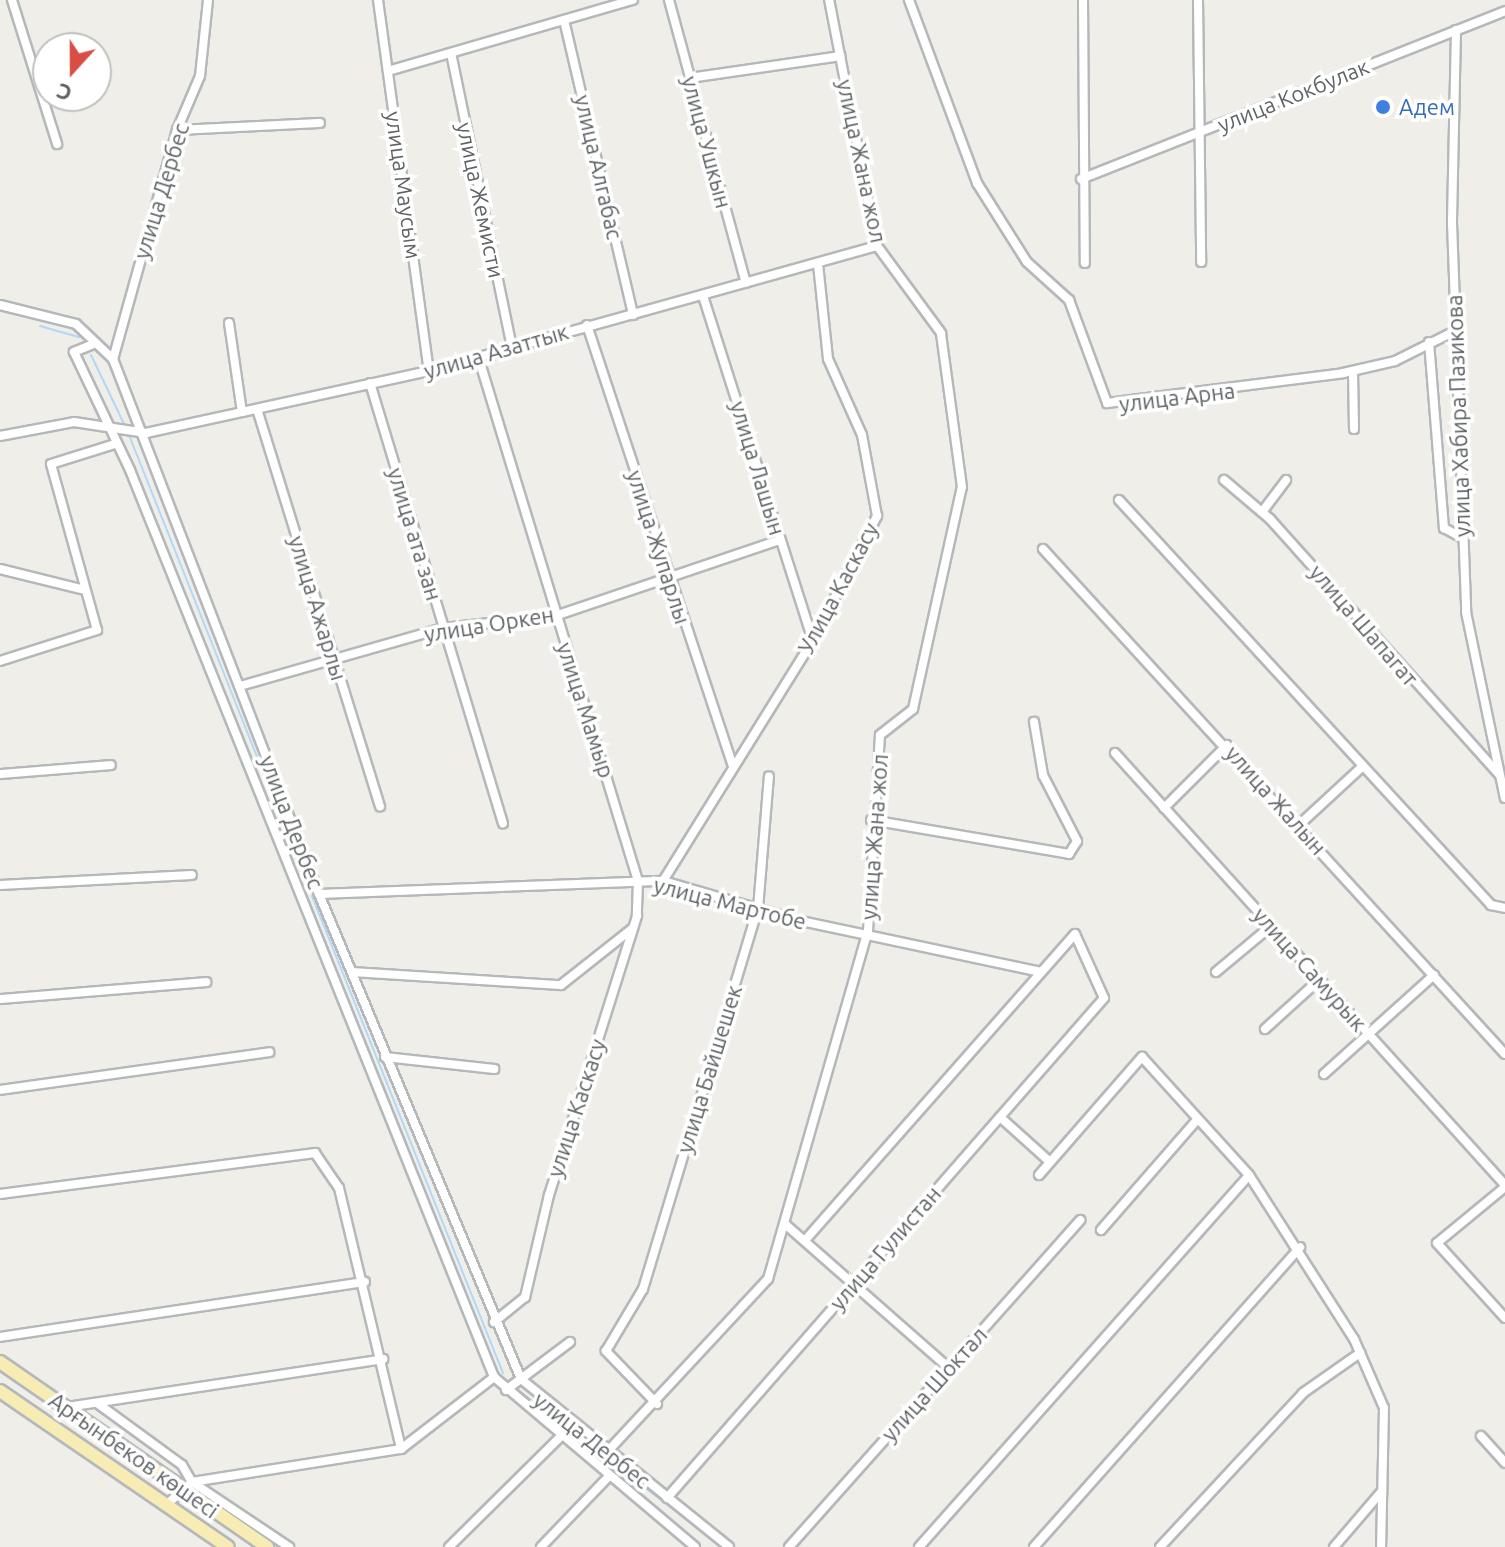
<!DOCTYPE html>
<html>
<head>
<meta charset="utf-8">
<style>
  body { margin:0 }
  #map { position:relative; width:1505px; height:1547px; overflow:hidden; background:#f0eee8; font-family:Ubuntu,sans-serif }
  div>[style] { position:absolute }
  .stream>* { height:2px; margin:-1px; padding:0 1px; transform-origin:1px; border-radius:1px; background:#b0d9f7 }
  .roads { filter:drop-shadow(2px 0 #b5b8bb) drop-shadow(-2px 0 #b5b8bb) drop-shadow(0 2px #b5b8bb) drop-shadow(0 -2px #b5b8bb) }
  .street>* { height:8px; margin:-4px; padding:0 4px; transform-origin:4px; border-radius:4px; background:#fff }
  .primary>* { height:12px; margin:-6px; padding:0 6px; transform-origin:6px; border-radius:6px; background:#f8ecb5 }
  .dots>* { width:22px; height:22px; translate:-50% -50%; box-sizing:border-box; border:4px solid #fff; border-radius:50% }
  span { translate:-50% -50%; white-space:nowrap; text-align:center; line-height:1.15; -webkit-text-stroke:7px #fff; paint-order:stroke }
  .street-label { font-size:22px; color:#5f6366 }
  .shop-label { font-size:22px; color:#366cbe }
  .left { translate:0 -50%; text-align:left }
  .north { position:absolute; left:32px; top:32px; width:80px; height:80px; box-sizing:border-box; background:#fff; border:2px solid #bfc1c2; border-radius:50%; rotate:201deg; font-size:22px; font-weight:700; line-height:32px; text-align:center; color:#5f6366 }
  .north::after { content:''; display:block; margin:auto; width:28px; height:36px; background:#d94e44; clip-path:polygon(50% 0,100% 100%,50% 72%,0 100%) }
</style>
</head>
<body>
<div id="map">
  <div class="stream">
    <div style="left:40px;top:326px;width:41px;rotate:15.8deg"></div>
    <div style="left:91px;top:355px;width:79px;rotate:64.4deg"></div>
    <div style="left:129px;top:435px;width:483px;rotate:68.3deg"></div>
    <div style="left:312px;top:896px;width:514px;rotate:68.18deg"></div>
    <div style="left:519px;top:1391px;width:256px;rotate:37.5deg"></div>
  </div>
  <div class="roads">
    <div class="street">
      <div style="left:12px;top:0;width:151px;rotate:72.6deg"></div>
      <div style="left:208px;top:0;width:76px;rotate:96deg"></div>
      <div style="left:200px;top:76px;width:59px;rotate:113.1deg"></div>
      <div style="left:177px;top:130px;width:238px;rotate:105.6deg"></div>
      <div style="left:113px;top:359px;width:573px;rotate:68.94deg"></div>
      <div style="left:319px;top:894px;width:525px;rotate:67.39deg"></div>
      <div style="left:521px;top:1379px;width:267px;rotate:38.9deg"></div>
      <div style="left:378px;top:0;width:374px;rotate:82.2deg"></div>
      <div style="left:669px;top:0;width:293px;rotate:74.8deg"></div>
      <div style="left:909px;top:0;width:195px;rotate:69.6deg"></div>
      <div style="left:977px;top:183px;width:93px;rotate:57.7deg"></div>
      <div style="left:1027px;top:262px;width:57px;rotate:42.1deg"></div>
      <div style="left:1069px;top:300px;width:110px;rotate:69.7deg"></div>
      <div style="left:1107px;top:403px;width:238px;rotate:-7.2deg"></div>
      <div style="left:1343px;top:373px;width:53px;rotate:-13deg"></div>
      <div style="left:1395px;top:361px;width:67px;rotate:-26.6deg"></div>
      <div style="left:1083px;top:0;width:263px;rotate:89.6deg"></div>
      <div style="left:1198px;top:0;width:262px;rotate:89.3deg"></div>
      <div style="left:564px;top:20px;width:303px;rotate:76.8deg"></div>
      <div style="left:1456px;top:30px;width:193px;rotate:91.2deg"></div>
      <div style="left:1452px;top:223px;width:389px;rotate:87.9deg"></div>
      <div style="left:1466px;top:612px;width:190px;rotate:78.2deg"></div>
      <div style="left:451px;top:53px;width:300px;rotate:78.3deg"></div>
      <div style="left:388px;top:71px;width:255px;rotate:-16.2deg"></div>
      <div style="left:690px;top:78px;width:152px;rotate:-8.3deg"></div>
      <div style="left:177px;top:130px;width:143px;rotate:-2.8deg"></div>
      <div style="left:1081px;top:179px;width:456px;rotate:-21.6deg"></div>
      <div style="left:703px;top:296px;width:361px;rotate:72.3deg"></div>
      <div style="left:0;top:305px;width:78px;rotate:14deg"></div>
      <div style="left:76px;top:324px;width:51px;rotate:43.4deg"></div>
      <div style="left:229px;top:323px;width:90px;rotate:81.7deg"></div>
      <div style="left:587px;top:325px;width:465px;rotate:71.7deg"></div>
      <div style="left:1429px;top:342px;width:187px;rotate:85.4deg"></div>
      <div style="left:1444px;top:528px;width:21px;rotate:28deg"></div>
      <div style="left:96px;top:343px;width:24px;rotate:158deg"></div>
      <div style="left:74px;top:352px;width:131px;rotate:64.6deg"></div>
      <div style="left:130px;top:470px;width:977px;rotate:68.13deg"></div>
      <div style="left:494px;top:1377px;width:263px;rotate:40.2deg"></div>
      <div style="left:478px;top:356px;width:549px;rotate:73.05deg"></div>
      <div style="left:638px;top:881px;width:35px;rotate:92deg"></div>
      <div style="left:637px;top:916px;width:293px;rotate:107.5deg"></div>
      <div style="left:549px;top:1195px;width:105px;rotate:103.2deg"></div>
      <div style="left:525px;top:1297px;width:40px;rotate:141deg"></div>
      <div style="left:1353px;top:371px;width:58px;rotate:89deg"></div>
      <div style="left:370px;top:383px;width:460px;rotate:73.2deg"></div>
      <div style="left:257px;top:409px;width:416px;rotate:72.8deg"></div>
      <div style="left:0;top:436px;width:75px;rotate:-10.7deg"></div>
      <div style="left:74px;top:422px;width:73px;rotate:8.7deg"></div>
      <div style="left:146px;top:433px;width:98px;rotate:-12.3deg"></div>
      <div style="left:242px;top:412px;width:191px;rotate:-12.4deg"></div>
      <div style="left:429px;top:371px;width:465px;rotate:-15.6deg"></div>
      <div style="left:1224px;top:480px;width:60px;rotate:40.3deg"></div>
      <div style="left:1270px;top:519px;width:343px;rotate:48.1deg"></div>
      <div style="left:1119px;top:500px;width:550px;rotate:47.43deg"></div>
      <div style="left:1491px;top:905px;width:14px;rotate:12deg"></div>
      <div style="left:1262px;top:512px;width:40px;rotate:-53deg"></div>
      <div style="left:1043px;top:549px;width:684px;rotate:47.55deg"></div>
      <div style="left:0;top:569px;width:88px;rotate:13.9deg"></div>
      <div style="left:0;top:661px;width:102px;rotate:-17.7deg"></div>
      <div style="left:97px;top:630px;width:172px;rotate:-105.5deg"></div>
      <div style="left:51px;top:464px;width:67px;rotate:-17.4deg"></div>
      <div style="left:240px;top:686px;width:211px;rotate:-15.9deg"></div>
      <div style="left:443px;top:628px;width:113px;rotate:-6.1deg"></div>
      <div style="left:555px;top:616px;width:237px;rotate:-18.7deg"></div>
      <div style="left:1115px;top:753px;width:582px;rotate:47.92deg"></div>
      <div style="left:0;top:774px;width:111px;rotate:-4.6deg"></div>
      <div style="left:1164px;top:808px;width:89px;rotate:-45deg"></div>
      <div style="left:871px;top:820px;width:201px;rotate:9.7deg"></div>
      <div style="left:1069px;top:854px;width:15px;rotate:-58deg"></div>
      <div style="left:1077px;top:841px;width:74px;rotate:-117.3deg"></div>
      <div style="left:1043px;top:775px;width:54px;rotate:-99.6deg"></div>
      <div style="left:1299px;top:825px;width:87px;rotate:-42.7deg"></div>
      <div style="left:663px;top:881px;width:284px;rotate:-58.1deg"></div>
      <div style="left:813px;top:640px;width:140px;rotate:-62.7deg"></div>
      <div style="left:877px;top:516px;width:82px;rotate:-100.5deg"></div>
      <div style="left:862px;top:435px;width:83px;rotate:-114.1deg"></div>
      <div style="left:828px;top:359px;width:96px;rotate:-96deg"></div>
      <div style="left:0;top:885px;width:192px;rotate:-3deg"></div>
      <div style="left:319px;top:894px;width:344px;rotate:-2.2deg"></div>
      <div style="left:663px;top:881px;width:144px;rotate:16.2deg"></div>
      <div style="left:801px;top:921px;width:245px;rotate:12deg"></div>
      <div style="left:352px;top:972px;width:209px;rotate:3.6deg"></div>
      <div style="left:561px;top:985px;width:92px;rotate:-38.4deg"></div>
      <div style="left:1216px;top:972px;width:72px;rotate:-39.9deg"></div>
      <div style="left:0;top:999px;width:207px;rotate:-4.7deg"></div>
      <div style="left:1265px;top:1029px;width:73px;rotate:-42.2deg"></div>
      <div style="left:385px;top:1057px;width:110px;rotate:6.3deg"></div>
      <div style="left:1324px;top:1074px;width:148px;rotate:-42deg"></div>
      <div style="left:0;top:1090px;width:272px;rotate:-8deg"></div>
      <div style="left:1000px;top:1117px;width:67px;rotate:42deg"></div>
      <div style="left:1039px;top:1175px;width:157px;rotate:-48.9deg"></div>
      <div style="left:1142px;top:1057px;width:159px;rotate:47.8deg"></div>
      <div style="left:1249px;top:1175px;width:195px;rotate:57.4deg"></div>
      <div style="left:1354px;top:1339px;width:75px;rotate:66.5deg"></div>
      <div style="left:1384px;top:1408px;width:139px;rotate:91.2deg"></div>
      <div style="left:1505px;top:1187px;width:88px;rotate:140.5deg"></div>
      <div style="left:1437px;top:1243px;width:101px;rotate:47.8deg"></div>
      <div style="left:0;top:1194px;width:318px;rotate:-7.4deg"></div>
      <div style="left:315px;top:1153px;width:42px;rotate:55.6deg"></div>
      <div style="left:339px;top:1188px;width:268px;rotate:76.6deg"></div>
      <div style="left:786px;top:1225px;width:217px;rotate:41.3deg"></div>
      <div style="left:1101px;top:1230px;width:145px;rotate:-48.9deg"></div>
      <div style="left:0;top:1337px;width:369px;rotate:-8.6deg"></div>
      <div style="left:506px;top:1390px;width:80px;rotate:-36.9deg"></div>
      <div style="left:97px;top:1403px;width:105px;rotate:36.1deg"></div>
      <div style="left:182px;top:1465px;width:20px;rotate:60deg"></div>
      <div style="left:192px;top:1482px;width:117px;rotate:33.8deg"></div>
      <div style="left:657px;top:1404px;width:74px;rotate:-133.9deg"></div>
      <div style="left:606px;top:1351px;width:72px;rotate:-59.2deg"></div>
      <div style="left:643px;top:1289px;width:397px;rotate:-73.2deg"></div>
      <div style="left:758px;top:909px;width:133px;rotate:-85.3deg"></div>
      <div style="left:67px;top:1407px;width:320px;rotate:-8.6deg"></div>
      <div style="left:1481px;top:1436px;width:36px;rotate:48deg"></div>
      <div style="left:607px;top:1452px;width:236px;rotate:-47.1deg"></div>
      <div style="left:768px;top:1279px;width:362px;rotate:-74deg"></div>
      <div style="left:868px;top:931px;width:196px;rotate:-86.5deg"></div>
      <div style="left:880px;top:735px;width:42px;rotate:-38.2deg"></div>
      <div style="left:913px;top:709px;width:227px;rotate:-77.6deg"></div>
      <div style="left:962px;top:487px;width:155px;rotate:-97.8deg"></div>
      <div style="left:941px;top:333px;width:108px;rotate:-126.3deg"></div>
      <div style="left:877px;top:246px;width:251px;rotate:-101deg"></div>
      <div style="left:667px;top:1498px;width:664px;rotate:-48.85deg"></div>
      <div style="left:1104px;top:998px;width:70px;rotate:-114.4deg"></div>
      <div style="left:1075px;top:934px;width:408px;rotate:131.4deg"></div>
      <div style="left:166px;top:1505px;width:35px;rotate:-41deg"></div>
      <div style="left:192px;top:1482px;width:212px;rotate:-9deg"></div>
      <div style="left:401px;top:1449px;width:118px;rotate:-37.7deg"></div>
      <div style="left:449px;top:1547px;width:158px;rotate:-44.7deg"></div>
      <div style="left:541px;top:1547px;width:98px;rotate:-46.2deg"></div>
      <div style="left:789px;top:1547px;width:438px;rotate:-48.3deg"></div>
      <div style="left:919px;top:1547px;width:497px;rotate:-48.4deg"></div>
      <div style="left:1034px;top:1547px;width:401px;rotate:-48.4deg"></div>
      <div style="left:1160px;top:1547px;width:210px;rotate:-47.1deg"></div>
      <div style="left:1303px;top:1393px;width:70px;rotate:-35.1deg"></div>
      <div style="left:1334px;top:1547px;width:74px;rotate:-49.4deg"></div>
    </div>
    <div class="primary">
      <div style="left:0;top:1362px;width:325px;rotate:34.7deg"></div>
      <div style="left:0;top:1391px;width:276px;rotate:34.4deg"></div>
    </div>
  </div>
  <div class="dots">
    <div style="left:1383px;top:107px;background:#3f7fe0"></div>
  </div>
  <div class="street-label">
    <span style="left:1293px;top:95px;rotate:-22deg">улица Кокбулак</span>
    <span style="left:707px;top:142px;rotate:75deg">улица Ушкын</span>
    <span style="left:862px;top:161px;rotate:78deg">улица Жана жол</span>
    <span style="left:599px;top:167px;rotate:77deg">улица Алгабас</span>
    <span style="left:404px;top:185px;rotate:82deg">улица Маусым</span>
    <span style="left:161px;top:191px;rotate:-73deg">улица Дербес</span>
    <span style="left:481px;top:200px;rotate:78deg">улица Жемисти</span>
    <span style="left:496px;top:351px;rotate:-16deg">улица Азаттык</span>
    <span style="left:1177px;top:397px;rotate:-7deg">улица Арна</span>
    <span style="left:1458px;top:416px;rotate:-92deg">улица Хабира Пазикова</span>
    <span style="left:758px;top:468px;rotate:73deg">улица Лашын</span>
    <span style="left:415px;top:534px;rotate:73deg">улица ата зан</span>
    <span style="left:659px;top:547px;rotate:72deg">улица Жупарлы</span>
    <span style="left:838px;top:588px;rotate:-62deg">Улица Каскасу</span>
    <span style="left:318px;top:608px;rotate:73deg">улица Ажарлы</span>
    <span style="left:489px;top:624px;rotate:-9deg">улица Оркен</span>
    <span style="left:1364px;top:625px;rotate:49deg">улица Шапагат</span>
    <span style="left:586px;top:710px;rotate:72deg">улица Мамыр</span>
    <span style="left:1276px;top:800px;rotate:48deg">улица Жалын</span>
    <span style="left:292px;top:822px;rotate:69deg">улица Дербес</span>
    <span style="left:874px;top:837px;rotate:-86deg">улица Жана жол</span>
    <span style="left:730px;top:903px;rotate:14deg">улица Мартобе</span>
    <span style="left:1310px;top:969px;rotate:48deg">улица Самурык</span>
    <span style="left:709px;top:1069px;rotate:-73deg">улица Байшешек</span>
    <span style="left:576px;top:1108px;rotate:-72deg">улица Каскасу</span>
    <span style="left:885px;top:1248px;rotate:-49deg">улица Гулистан</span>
    <span style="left:934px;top:1384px;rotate:-48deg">улица Шоктал</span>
    <span style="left:592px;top:1440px;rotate:38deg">улица Дербес</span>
    <span style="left:134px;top:1455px;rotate:35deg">Арғынбеков көшесі</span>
  </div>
  <div class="shop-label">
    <span class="left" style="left:1399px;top:107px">Адем</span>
  </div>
  <div class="north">С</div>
</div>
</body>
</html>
